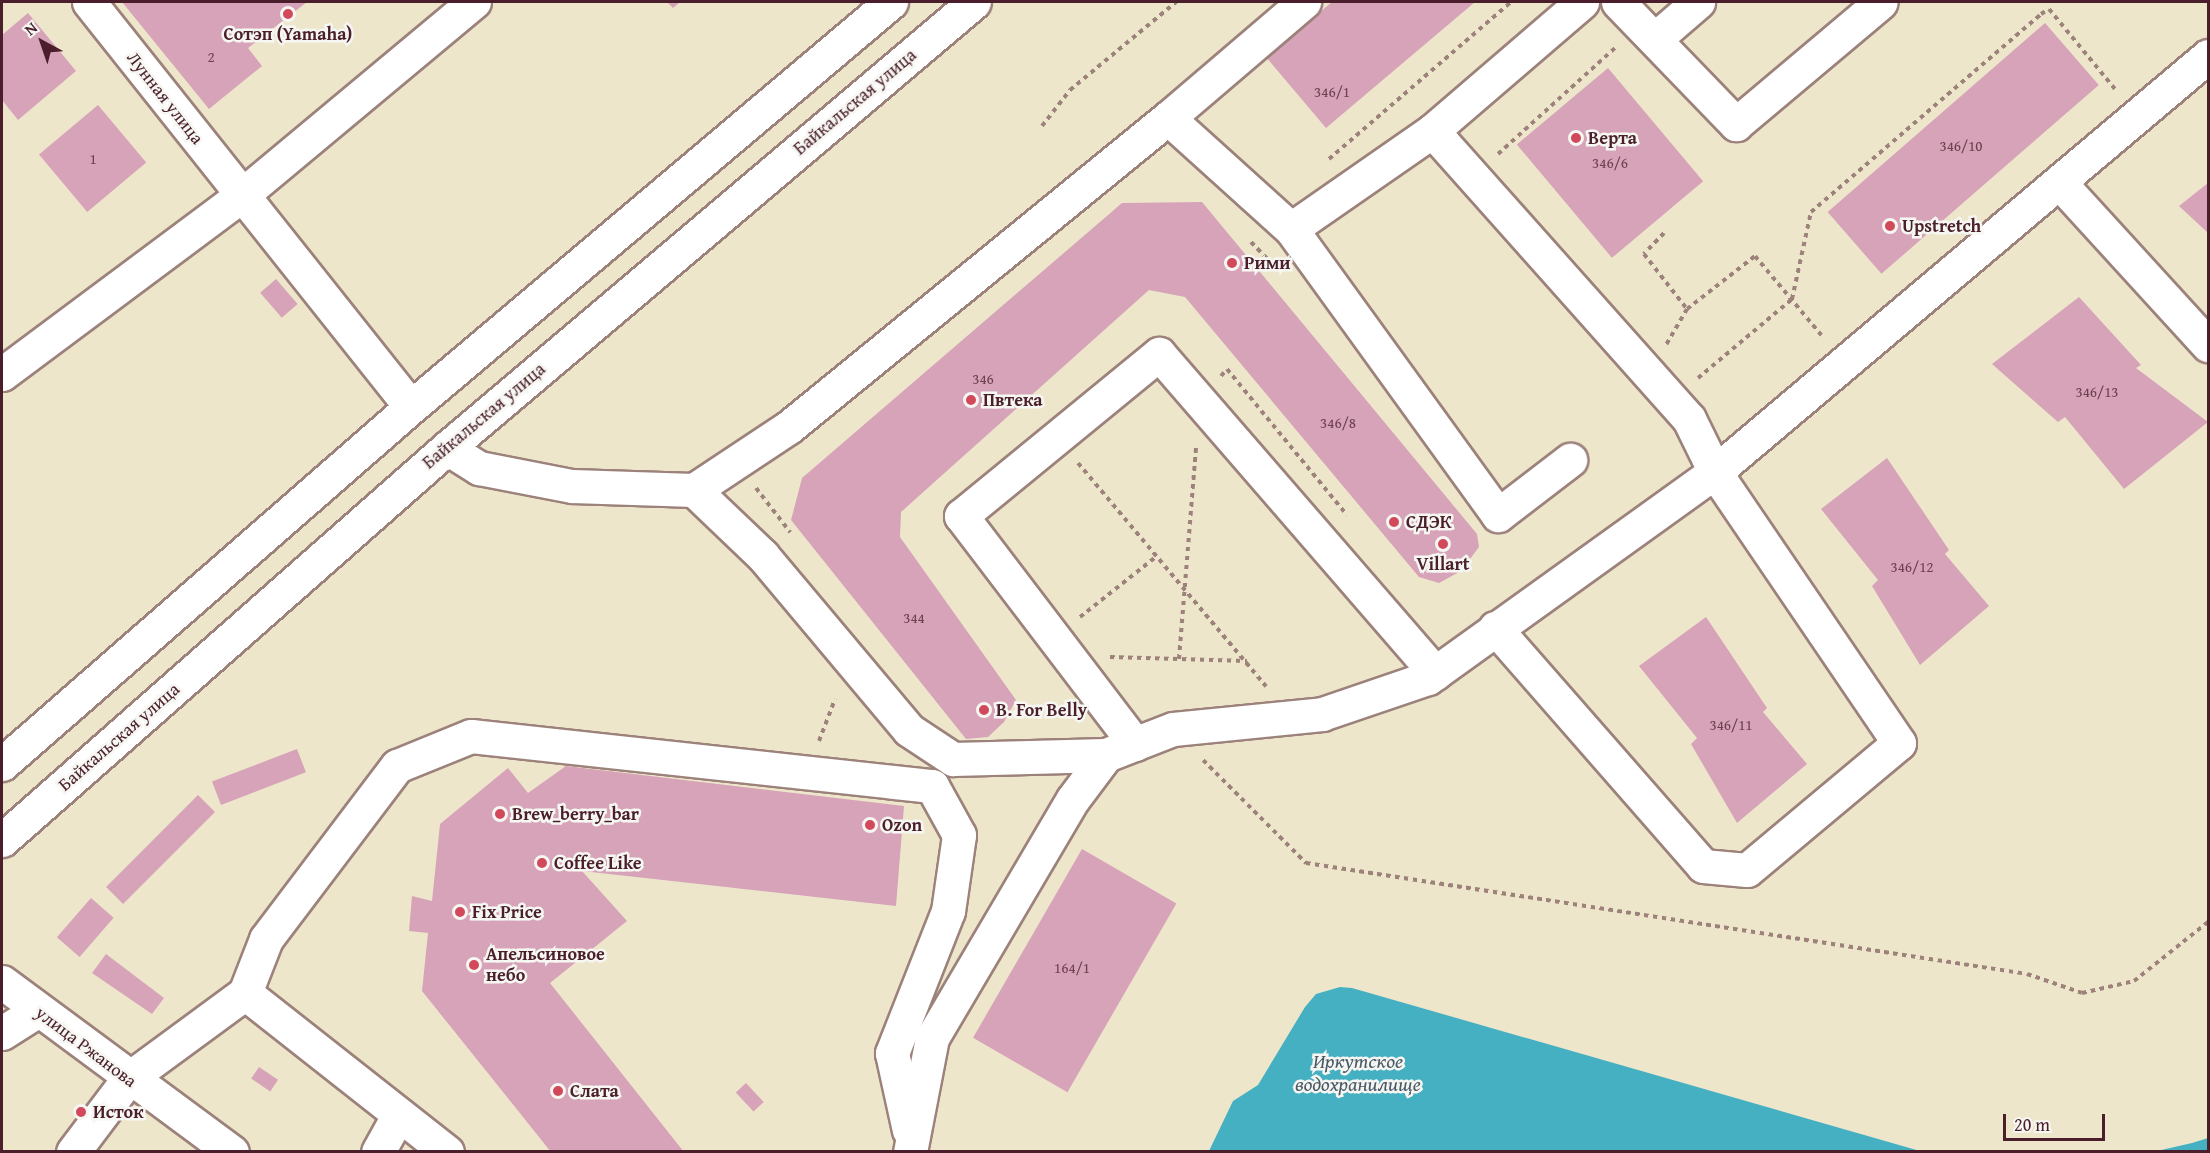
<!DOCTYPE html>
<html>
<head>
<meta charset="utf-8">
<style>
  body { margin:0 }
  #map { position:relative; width:2210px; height:1153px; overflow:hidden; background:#eee6cb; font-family:"Gentium Book Plus",serif }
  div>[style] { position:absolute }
  .water>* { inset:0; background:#44b0c2 }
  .building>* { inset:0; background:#d6a3b9; transform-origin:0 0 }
  .path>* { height:4px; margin-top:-2px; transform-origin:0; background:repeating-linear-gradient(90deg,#9c827b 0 4.5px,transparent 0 9px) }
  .roads { filter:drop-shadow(2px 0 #9c827b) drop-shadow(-2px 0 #9c827b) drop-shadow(0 2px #9c827b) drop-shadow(0 -2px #9c827b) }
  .minor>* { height:33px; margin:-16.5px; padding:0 16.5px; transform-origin:16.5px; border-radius:16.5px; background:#fff }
  .major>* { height:33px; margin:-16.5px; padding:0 16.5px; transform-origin:16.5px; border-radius:16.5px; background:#fff }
  .dots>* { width:16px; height:16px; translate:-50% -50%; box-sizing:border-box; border:3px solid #f6f6f2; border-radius:50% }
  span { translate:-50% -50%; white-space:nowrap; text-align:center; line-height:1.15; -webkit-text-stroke:5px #f6f6f2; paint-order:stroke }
  .number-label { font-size:15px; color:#6d404e }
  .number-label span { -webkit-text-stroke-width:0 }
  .poi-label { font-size:18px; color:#4a1f2b; font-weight:700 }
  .left { translate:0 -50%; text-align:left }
  .street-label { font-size:18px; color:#4a1f2b }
  .water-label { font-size:20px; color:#485967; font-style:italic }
  .frame { position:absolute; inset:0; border:3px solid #4a1f2b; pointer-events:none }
  .north { position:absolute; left:12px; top:12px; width:60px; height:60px; -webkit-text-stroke:4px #f6f6f2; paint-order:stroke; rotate:320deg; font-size:16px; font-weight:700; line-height:24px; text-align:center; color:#4a1f2b }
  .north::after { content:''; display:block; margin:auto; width:21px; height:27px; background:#4a1f2b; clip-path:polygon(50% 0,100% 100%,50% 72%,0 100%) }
  .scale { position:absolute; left:2003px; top:1114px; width:102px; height:27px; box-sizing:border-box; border:3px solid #4a1f2b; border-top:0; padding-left:8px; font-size:18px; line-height:21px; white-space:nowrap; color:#4a1f2b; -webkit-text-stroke:4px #f6f6f2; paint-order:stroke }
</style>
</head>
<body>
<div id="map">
  <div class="water">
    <div style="clip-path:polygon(1340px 987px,1352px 988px,1920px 1151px,1209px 1151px,1233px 1101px,1258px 1085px,1305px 1007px,1316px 994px)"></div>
    <div style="clip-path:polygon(2208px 1138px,2208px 1151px,2157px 1151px,2192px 1143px)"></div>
  </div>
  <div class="building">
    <div style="clip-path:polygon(122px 2px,307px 2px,248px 48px,262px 66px,209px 109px)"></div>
    <div style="clip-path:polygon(667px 2px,680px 2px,673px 8px)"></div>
    <div style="clip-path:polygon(1332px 2px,1475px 2px,1326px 128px,1266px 57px)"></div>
    <div style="clip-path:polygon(28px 13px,76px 71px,18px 120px,2px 100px,2px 35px)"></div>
    <div style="left:2045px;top:23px;width:82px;height:288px;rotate:49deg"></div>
    <div style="left:1608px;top:68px;width:148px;height:119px;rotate:50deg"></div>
    <div style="left:98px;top:105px;width:75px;height:77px;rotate:50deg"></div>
    <div style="clip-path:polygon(2208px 183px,2208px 233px,2179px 206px)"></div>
    <div style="clip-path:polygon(1202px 202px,1477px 534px,1479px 547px,1461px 571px,1439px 583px,1419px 577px,1185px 297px,1149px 290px,901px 512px,900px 537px,1016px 700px,1004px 722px,988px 737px,966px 739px,791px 520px,802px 478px,1122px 203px)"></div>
    <div style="left:276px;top:279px;width:33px;height:21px;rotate:49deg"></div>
    <div style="clip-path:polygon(2079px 297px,2141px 365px,2136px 368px,2208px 422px,2124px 489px,2065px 417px,2058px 422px,1992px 364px)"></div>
    <div style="clip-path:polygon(1887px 458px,1949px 550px,1945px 554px,1989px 606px,1920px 665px,1872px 586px,1878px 580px,1821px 509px)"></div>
    <div style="clip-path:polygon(1706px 617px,1767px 708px,1763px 712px,1807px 764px,1737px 823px,1691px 744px,1697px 738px,1639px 666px)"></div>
    <div style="left:297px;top:749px;width:25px;height:91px;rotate:69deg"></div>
    <div style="clip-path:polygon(566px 766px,904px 806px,896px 906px,582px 871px,627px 921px,550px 983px,684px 1152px,551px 1152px,422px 991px,428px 933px,409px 931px,412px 896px,432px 901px,440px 824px,508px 768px,528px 793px)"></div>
    <div style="left:198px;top:795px;width:24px;height:130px;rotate:45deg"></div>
    <div style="left:1082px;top:849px;width:109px;height:218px;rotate:30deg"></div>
    <div style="left:91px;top:898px;width:30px;height:52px;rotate:41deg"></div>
    <div style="clip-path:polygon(106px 954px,164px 998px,152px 1014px,92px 973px)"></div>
    <div style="left:259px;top:1067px;width:23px;height:14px;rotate:34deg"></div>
    <div style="left:746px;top:1083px;width:26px;height:14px;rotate:47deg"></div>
  </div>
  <div class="path">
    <div style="left:1042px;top:126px;width:46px;rotate:-52.1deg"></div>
    <div style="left:1070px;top:90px;width:138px;rotate:-39.7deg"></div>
    <div style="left:1498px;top:154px;width:158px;rotate:-42.2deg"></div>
    <div style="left:1329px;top:159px;width:240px;rotate:-40.8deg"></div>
    <div style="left:1664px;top:233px;width:29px;rotate:134deg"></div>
    <div style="left:1644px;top:254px;width:70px;rotate:52deg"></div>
    <div style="left:1687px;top:309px;width:42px;rotate:120.3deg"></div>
    <div style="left:1251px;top:242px;width:29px;rotate:46deg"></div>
    <div style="left:1687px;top:309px;width:86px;rotate:-37.9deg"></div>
    <div style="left:1755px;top:256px;width:106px;rotate:50deg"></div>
    <div style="left:1221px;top:376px;width:9px;rotate:-49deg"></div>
    <div style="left:1227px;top:369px;width:189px;rotate:50.6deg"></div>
    <div style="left:1698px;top:378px;width:123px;rotate:-40deg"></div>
    <div style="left:1792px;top:299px;width:89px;rotate:-77.7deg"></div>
    <div style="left:1811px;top:212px;width:303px;rotate:-40.7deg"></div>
    <div style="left:2041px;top:14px;width:9px;rotate:-32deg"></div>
    <div style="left:2049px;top:9px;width:104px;rotate:50.5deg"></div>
    <div style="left:1078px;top:463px;width:292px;rotate:49.9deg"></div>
    <div style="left:756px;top:488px;width:56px;rotate:52.3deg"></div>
    <div style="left:1080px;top:617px;width:98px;rotate:-38.4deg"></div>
    <div style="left:1110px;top:657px;width:137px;rotate:1.7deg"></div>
    <div style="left:1179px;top:659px;width:213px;rotate:-85.4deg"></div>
    <div style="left:819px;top:741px;width:45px;rotate:-69.1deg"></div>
    <div style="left:1203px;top:760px;width:146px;rotate:45deg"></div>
    <div style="left:1306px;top:863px;width:729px;rotate:8.75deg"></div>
    <div style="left:2027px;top:974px;width:58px;rotate:19.1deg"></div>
    <div style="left:2082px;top:993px;width:53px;rotate:-13deg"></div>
    <div style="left:2134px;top:981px;width:95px;rotate:-38.6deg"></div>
  </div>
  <div class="roads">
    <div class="minor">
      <div style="left:89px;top:2px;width:517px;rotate:51.51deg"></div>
      <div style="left:1618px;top:2px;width:170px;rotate:46deg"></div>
      <div style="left:1736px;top:124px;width:189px;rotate:-40.1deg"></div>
      <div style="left:1655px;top:39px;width:57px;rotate:-40.7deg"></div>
      <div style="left:1168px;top:118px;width:179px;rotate:-40.5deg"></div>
      <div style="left:2059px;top:182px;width:221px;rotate:47.6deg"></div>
      <div style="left:1291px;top:229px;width:353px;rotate:54.1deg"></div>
      <div style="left:1498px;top:515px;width:91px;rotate:-37.4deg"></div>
      <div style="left:2px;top:374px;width:299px;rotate:-36.7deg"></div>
      <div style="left:242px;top:195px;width:302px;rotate:-39.8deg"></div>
      <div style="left:447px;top:448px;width:38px;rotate:32deg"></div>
      <div style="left:479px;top:468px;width:95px;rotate:11deg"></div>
      <div style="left:572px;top:486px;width:122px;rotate:1.9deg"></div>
      <div style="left:694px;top:490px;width:114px;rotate:-33.6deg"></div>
      <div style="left:789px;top:427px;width:489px;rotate:-39.2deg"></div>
      <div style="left:1168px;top:118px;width:166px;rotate:42.1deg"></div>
      <div style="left:1291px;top:229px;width:172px;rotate:-34.8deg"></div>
      <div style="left:694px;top:490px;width:95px;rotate:43.7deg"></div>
      <div style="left:763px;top:556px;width:227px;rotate:50deg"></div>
      <div style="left:909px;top:730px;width:53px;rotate:33.4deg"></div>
      <div style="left:953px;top:759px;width:153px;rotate:-1.5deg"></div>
      <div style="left:1495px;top:628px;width:316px;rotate:48.8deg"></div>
      <div style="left:1703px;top:866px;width:44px;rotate:5.2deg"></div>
      <div style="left:1747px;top:870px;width:198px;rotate:-39.9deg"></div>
      <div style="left:1899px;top:743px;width:328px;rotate:-124.2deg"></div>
      <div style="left:1715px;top:472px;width:59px;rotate:-116.1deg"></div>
      <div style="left:1689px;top:419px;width:386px;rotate:-131.7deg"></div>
      <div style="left:1432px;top:131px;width:198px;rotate:-40.7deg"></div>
      <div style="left:1135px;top:744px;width:287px;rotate:-127.3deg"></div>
      <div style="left:961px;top:516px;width:256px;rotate:-39.3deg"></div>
      <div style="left:1159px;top:354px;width:422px;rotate:49.1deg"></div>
      <div style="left:2px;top:982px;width:286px;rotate:36.5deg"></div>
      <div style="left:245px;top:993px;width:58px;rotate:-68.7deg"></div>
      <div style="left:266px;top:939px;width:217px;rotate:-52.9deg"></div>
      <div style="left:397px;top:766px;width:80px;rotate:-22.1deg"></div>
      <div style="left:471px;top:736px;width:464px;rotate:6.2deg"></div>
      <div style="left:932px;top:786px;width:56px;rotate:61.1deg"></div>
      <div style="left:959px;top:835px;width:77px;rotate:98.2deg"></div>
      <div style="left:948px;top:911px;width:153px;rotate:111.5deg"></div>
      <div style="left:892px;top:1053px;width:79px;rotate:77.6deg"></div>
      <div style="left:2px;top:1033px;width:41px;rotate:-32.2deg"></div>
      <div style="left:73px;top:1152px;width:91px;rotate:-53deg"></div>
      <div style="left:128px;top:1079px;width:145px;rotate:-36.3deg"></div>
      <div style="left:245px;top:993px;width:257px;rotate:38.2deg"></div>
      <div style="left:378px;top:1152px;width:43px;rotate:-61.1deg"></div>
      <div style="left:910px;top:1152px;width:116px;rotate:-79.1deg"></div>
      <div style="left:932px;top:1038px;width:277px;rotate:-59.5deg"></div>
      <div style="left:1073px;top:799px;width:55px;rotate:-53.1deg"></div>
      <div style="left:1106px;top:755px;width:72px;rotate:-21.2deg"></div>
      <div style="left:1173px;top:729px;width:150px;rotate:-5.7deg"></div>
      <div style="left:1322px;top:714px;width:112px;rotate:-18.8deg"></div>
      <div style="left:1428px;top:678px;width:353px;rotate:-35.7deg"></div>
      <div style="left:1715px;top:472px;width:645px;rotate:-40.16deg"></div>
    </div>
    <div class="major">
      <div style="left:2px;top:764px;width:543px;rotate:-41.12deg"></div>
      <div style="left:411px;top:407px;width:628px;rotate:-40.16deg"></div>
      <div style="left:2px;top:840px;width:593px;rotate:-41.38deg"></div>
      <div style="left:447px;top:448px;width:690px;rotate:-40.24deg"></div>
    </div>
  </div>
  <div class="dots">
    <div style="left:288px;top:14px;background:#d1495b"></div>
    <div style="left:1576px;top:138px;background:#d1495b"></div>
    <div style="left:1890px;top:226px;background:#d1495b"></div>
    <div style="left:1232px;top:263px;background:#d1495b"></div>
    <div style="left:971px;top:400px;background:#d1495b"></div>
    <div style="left:1394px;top:522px;background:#d1495b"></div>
    <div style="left:1443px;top:544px;background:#d1495b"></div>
    <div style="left:984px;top:710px;background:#d1495b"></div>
    <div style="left:500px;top:814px;background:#d1495b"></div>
    <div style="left:870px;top:825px;background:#d1495b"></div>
    <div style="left:542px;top:863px;background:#d1495b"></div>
    <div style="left:460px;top:912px;background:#d1495b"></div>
    <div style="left:474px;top:965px;background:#d1495b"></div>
    <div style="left:558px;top:1091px;background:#d1495b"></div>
    <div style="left:81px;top:1112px;background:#d1495b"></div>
  </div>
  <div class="number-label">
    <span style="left:211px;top:57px">2</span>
    <span style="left:1332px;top:92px">346/1</span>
    <span style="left:1961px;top:146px">346/10</span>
    <span style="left:93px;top:159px">1</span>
    <span style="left:1610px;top:163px">346/6</span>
    <span style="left:983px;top:379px">346</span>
    <span style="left:2097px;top:392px">346/13</span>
    <span style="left:1338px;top:423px">346/8</span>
    <span style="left:1912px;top:567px">346/12</span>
    <span style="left:914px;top:618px">344</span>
    <span style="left:1731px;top:725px">346/11</span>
    <span style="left:1072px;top:968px">164/1</span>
  </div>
  <div class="poi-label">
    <span style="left:288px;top:34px">Сотэп (Yamaha)</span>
    <span class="left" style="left:1588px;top:138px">Верта</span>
    <span class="left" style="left:1902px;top:226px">Upstretch</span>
    <span class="left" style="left:1244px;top:263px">Рими</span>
    <span class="left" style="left:983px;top:400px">Пвтека</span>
    <span class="left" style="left:1406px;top:522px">СДЭК</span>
    <span style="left:1443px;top:564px">Villart</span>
    <span class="left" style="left:996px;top:710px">B. For Belly</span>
    <span class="left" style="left:512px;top:814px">Brew_berry_bar</span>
    <span class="left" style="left:882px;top:825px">Ozon</span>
    <span class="left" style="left:554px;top:863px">Coffee Like</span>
    <span class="left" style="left:472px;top:912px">Fix Price</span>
    <span class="left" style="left:486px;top:965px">Апельсиновое<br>небо</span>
    <span class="left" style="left:570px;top:1091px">Слата</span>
    <span class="left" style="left:93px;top:1112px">Исток</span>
  </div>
  <div class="street-label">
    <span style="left:165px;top:98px;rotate:52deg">Лунная улица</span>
    <span style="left:855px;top:102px;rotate:-40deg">Байкальская улица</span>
    <span style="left:484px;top:416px;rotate:-40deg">Байкальская улица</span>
    <span style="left:119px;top:737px;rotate:-41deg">Байкальская улица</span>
    <span style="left:86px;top:1047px;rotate:37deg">улица Ржанова</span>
  </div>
  <div class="water-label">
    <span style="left:1358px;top:1072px">Иркутское<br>водохранилище</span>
  </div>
  <div class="frame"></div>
  <div class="north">N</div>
  <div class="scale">20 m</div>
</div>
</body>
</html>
